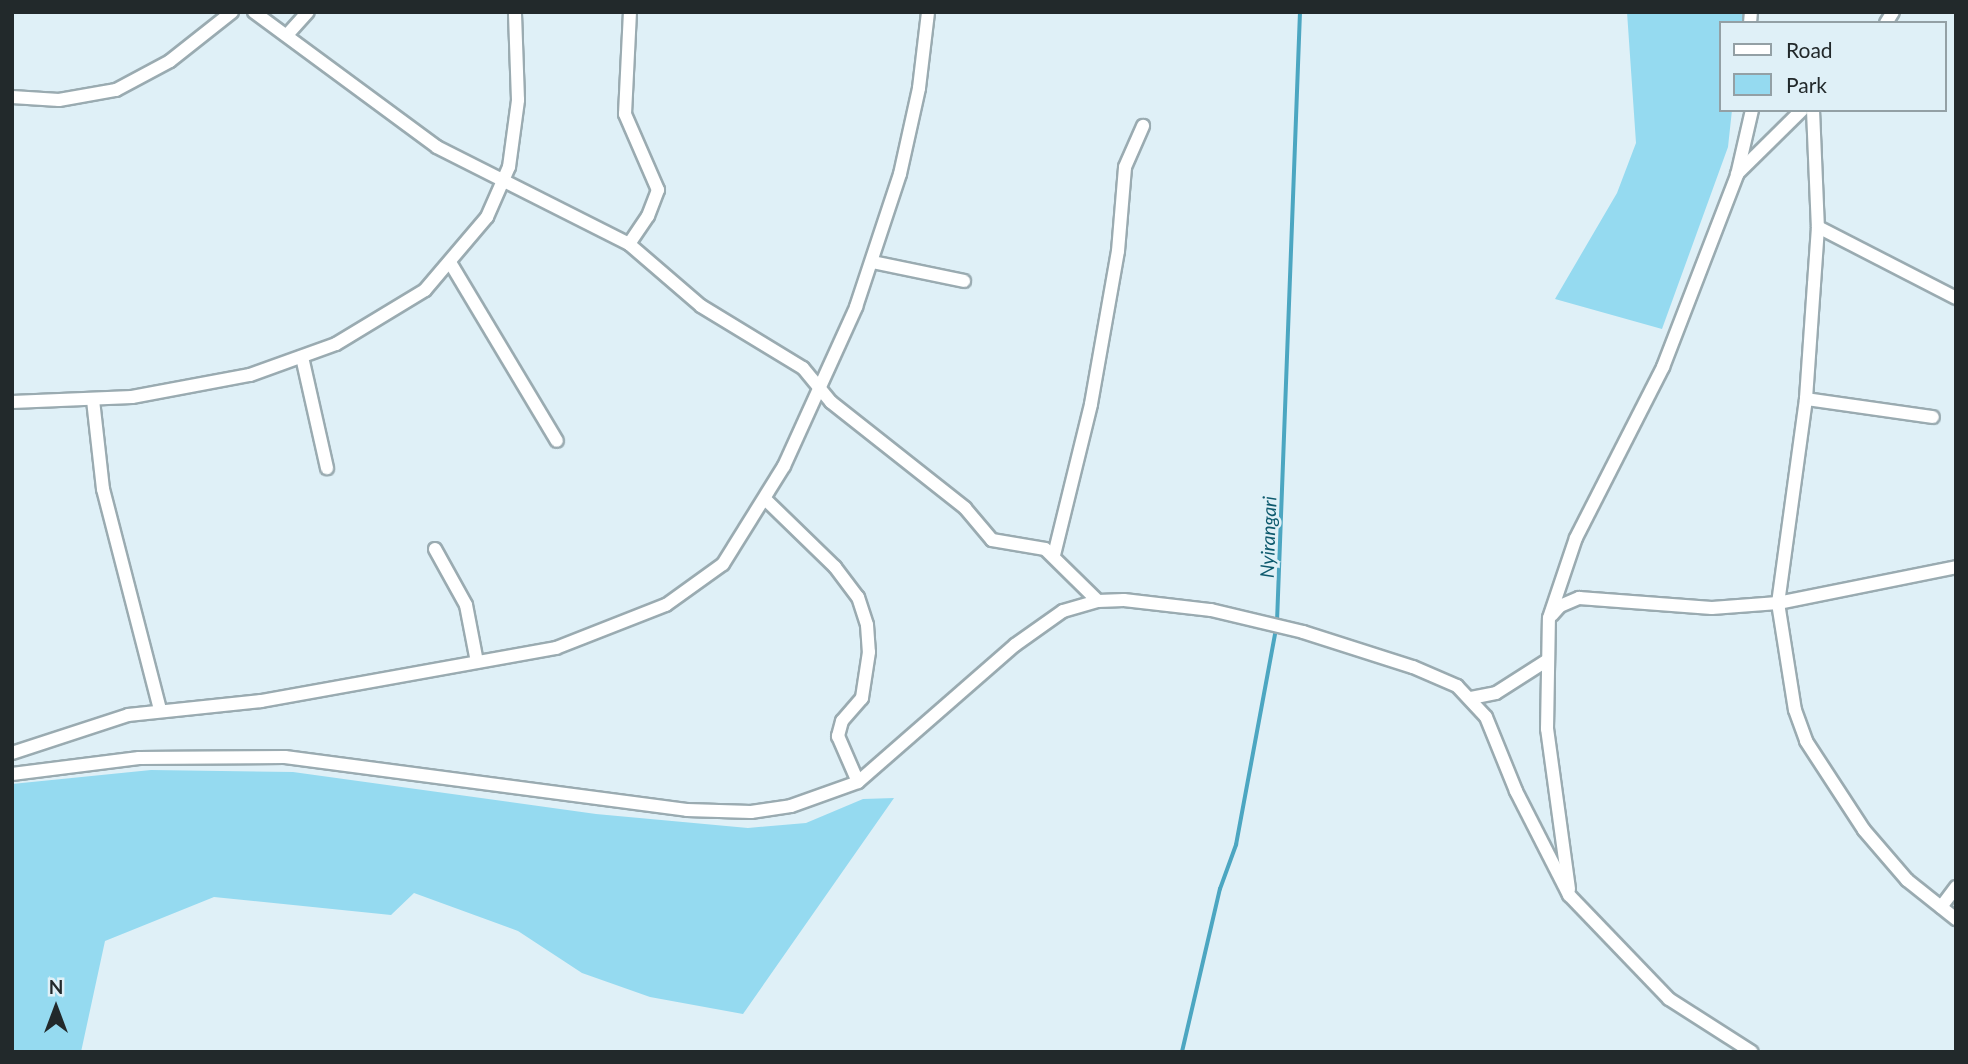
<!DOCTYPE html>
<html>
<head>
<meta charset="utf-8">
<style>
  body { margin:0 }
  #map { position:relative; width:1968px; height:1064px; overflow:hidden; background:#dff0f7; font-family:Lato,sans-serif }
  div>[style] { position:absolute }
  .green>* { inset:0; background:#95daf0 }
  .stream>* { height:3.5px; margin:-1.75px; padding:0 1.75px; transform-origin:1.75px; border-radius:1.75px; background:#4ca6c1 }
  .roads { filter:drop-shadow(2px 0 #9aabb1) drop-shadow(-2px 0 #9aabb1) drop-shadow(0 2px #9aabb1) drop-shadow(0 -2px #9aabb1) }
  .minor>* { height:12px; margin:-6px; padding:0 6px; transform-origin:6px; border-radius:6px; background:#fff }
  span { translate:-50% -50%; white-space:nowrap; text-align:center; line-height:1.15; -webkit-text-stroke:5px #dff0f7; paint-order:stroke }
  .water-label { font-size:19px; color:#0d596d; font-style:italic }
  .frame { position:absolute; inset:0; border:14px solid #22292b; pointer-events:none }
  .legend { position:absolute; left:1719px; top:21px; width:228px; height:91px; box-sizing:border-box; background:#dff0f7; border:2px solid #93a0a5; margin:0; padding:9px 12px; list-style:none; font-size:21px; color:#22292b }
  .legend li { display:flex; align-items:center; gap:14px; height:35px }
  .legend b { width:35px; border:2px solid #93a0a5 }
  .north { position:absolute; left:21px; top:973px; width:70px; height:70px; -webkit-text-stroke:5px #dff0f7; paint-order:stroke; rotate:0deg; font-size:19px; font-weight:700; line-height:28px; text-align:center; color:#22292b }
  .north::after { content:''; display:block; margin:auto; width:24px; height:32px; background:#22292b; clip-path:polygon(50% 0,100% 100%,50% 72%,0 100%) }
</style>
</head>
<body>
<div id="map">
  <div class="green">
    <div style="clip-path:polygon(1627px 12px,1744px 12px,1743px 23px,1721px 23px,1721px 110px,1732px 110px,1728px 147px,1662px 329px,1555px 299px,1617px 193px,1636px 143px)"></div>
    <div style="clip-path:polygon(151px 770px,293px 772px,596px 814px,748px 828px,806px 823px,863px 799px,894px 798px,743px 1014px,650px 997px,582px 973px,518px 931px,414px 893px,391px 915px,214px 897px,105px 941px,81px 1052px,12px 1052px,12px 784px)"></div>
  </div>
  <div class="stream">
    <div style="left:1277px;top:622px;width:610px;rotate:-87.84deg"></div>
    <div style="left:1182px;top:1052px;width:167px;rotate:-76.9deg"></div>
    <div style="left:1220px;top:889px;width:47px;rotate:-70deg"></div>
    <div style="left:1236px;top:845px;width:219px;rotate:-79.5deg"></div>
  </div>
  <div class="roads">
    <div class="minor">
      <div style="left:254px;top:12px;width:227px;rotate:36.4deg"></div>
      <div style="left:437px;top:147px;width:215px;rotate:26.8deg"></div>
      <div style="left:629px;top:244px;width:95px;rotate:40.7deg"></div>
      <div style="left:701px;top:306px;width:119px;rotate:31.3deg"></div>
      <div style="left:803px;top:368px;width:44px;rotate:50.5deg"></div>
      <div style="left:831px;top:402px;width:171px;rotate:38.3deg"></div>
      <div style="left:965px;top:508px;width:42px;rotate:49.8deg"></div>
      <div style="left:992px;top:540px;width:54px;rotate:9.6deg"></div>
      <div style="left:1045px;top:549px;width:74px;rotate:44.5deg"></div>
      <div style="left:1750px;top:23px;width:11px;rotate:-85deg"></div>
      <div style="left:1886px;top:23px;width:13px;rotate:-58deg"></div>
      <div style="left:287px;top:35px;width:31px;rotate:-48deg"></div>
      <div style="left:12px;top:97px;width:47px;rotate:3.7deg"></div>
      <div style="left:59px;top:100px;width:58px;rotate:-10deg"></div>
      <div style="left:116px;top:90px;width:61px;rotate:-28.2deg"></div>
      <div style="left:170px;top:61px;width:79px;rotate:-38.3deg"></div>
      <div style="left:1813px;top:110px;width:117px;rotate:87.6deg"></div>
      <div style="left:1818px;top:227px;width:57px;rotate:94deg"></div>
      <div style="left:1814px;top:284px;width:115px;rotate:94deg"></div>
      <div style="left:1806px;top:399px;width:206px;rotate:97.8deg"></div>
      <div style="left:1778px;top:603px;width:108px;rotate:81deg"></div>
      <div style="left:1795px;top:710px;width:33px;rotate:70deg"></div>
      <div style="left:1806px;top:741px;width:106px;rotate:56.9deg"></div>
      <div style="left:1864px;top:830px;width:66px;rotate:49.3deg"></div>
      <div style="left:1907px;top:880px;width:63px;rotate:38.5deg"></div>
      <div style="left:1737px;top:174px;width:91px;rotate:-44.6deg"></div>
      <div style="left:1818px;top:227px;width:155px;rotate:27.2deg"></div>
      <div style="left:629px;top:244px;width:34px;rotate:-56deg"></div>
      <div style="left:648px;top:216px;width:28px;rotate:-69deg"></div>
      <div style="left:658px;top:190px;width:83px;rotate:-113.5deg"></div>
      <div style="left:625px;top:114px;width:102px;rotate:-87.2deg"></div>
      <div style="left:873px;top:262px;width:93px;rotate:11.8deg"></div>
      <div style="left:451px;top:264px;width:206px;rotate:59.1deg"></div>
      <div style="left:302px;top:357px;width:114px;rotate:77.3deg"></div>
      <div style="left:1806px;top:399px;width:128px;rotate:8.1deg"></div>
      <div style="left:93px;top:400px;width:90px;rotate:83.6deg"></div>
      <div style="left:103px;top:489px;width:228px;rotate:75.5deg"></div>
      <div style="left:12px;top:402px;width:120px;rotate:-2.4deg"></div>
      <div style="left:132px;top:397px;width:120px;rotate:-10.6deg"></div>
      <div style="left:250px;top:375px;width:91px;rotate:-19.8deg"></div>
      <div style="left:336px;top:344px;width:104px;rotate:-31.2deg"></div>
      <div style="left:425px;top:290px;width:96px;rotate:-49.7deg"></div>
      <div style="left:487px;top:217px;width:55px;rotate:-66.3deg"></div>
      <div style="left:509px;top:167px;width:68px;rotate:-82.3deg"></div>
      <div style="left:518px;top:100px;width:88px;rotate:-92deg"></div>
      <div style="left:765px;top:499px;width:98px;rotate:44.2deg"></div>
      <div style="left:835px;top:567px;width:38px;rotate:53deg"></div>
      <div style="left:858px;top:597px;width:29px;rotate:72deg"></div>
      <div style="left:867px;top:625px;width:27px;rotate:86deg"></div>
      <div style="left:869px;top:652px;width:47px;rotate:98.7deg"></div>
      <div style="left:862px;top:698px;width:30px;rotate:131deg"></div>
      <div style="left:842px;top:721px;width:16px;rotate:105deg"></div>
      <div style="left:838px;top:736px;width:50px;rotate:66.5deg"></div>
      <div style="left:435px;top:549px;width:64px;rotate:61deg"></div>
      <div style="left:466px;top:605px;width:58px;rotate:79.1deg"></div>
      <div style="left:1054px;top:555px;width:155px;rotate:-76.2deg"></div>
      <div style="left:1091px;top:404px;width:155px;rotate:-80deg"></div>
      <div style="left:1118px;top:251px;width:84px;rotate:-85.2deg"></div>
      <div style="left:1125px;top:167px;width:45px;rotate:-66.3deg"></div>
      <div style="left:1552px;top:615px;width:12px;rotate:-48deg"></div>
      <div style="left:1560px;top:606px;width:21px;rotate:-23deg"></div>
      <div style="left:1579px;top:598px;width:133px;rotate:4.3deg"></div>
      <div style="left:1712px;top:608px;width:66px;rotate:-4.3deg"></div>
      <div style="left:1778px;top:603px;width:182px;rotate:-11.4deg"></div>
      <div style="left:1471px;top:698px;width:25px;rotate:-11deg"></div>
      <div style="left:1496px;top:693px;width:59px;rotate:-32.6deg"></div>
      <div style="left:12px;top:753px;width:122px;rotate:-18.1deg"></div>
      <div style="left:128px;top:715px;width:134px;rotate:-6deg"></div>
      <div style="left:261px;top:701px;width:300px;rotate:-10.2deg"></div>
      <div style="left:556px;top:648px;width:118px;rotate:-21.4deg"></div>
      <div style="left:666px;top:605px;width:70px;rotate:-35.7deg"></div>
      <div style="left:723px;top:564px;width:115px;rotate:-58.1deg"></div>
      <div style="left:784px;top:466px;width:175px;rotate:-65.6deg"></div>
      <div style="left:856px;top:307px;width:140px;rotate:-71.7deg"></div>
      <div style="left:900px;top:174px;width:88px;rotate:-77.5deg"></div>
      <div style="left:919px;top:88px;width:77px;rotate:-83.2deg"></div>
      <div style="left:12px;top:774px;width:128px;rotate:-7.2deg"></div>
      <div style="left:139px;top:758px;width:146px;rotate:-0.4deg"></div>
      <div style="left:285px;top:757px;width:405px;rotate:7.5deg"></div>
      <div style="left:687px;top:810px;width:64px;rotate:1.8deg"></div>
      <div style="left:751px;top:812px;width:40px;rotate:-8.5deg"></div>
      <div style="left:791px;top:806px;width:71px;rotate:-19.7deg"></div>
      <div style="left:858px;top:782px;width:208px;rotate:-41.1deg"></div>
      <div style="left:1015px;top:645px;width:59px;rotate:-35.3deg"></div>
      <div style="left:1063px;top:611px;width:36px;rotate:-16deg"></div>
      <div style="left:1098px;top:601px;width:26px;rotate:-2deg"></div>
      <div style="left:1124px;top:600px;width:88px;rotate:6.6deg"></div>
      <div style="left:1211px;top:610px;width:95px;rotate:13.4deg"></div>
      <div style="left:1303px;top:632px;width:115px;rotate:17.7deg"></div>
      <div style="left:1413px;top:667px;width:48px;rotate:23.4deg"></div>
      <div style="left:1457px;top:686px;width:42px;rotate:46.9deg"></div>
      <div style="left:1486px;top:717px;width:80px;rotate:67.9deg"></div>
      <div style="left:1516px;top:791px;width:117px;rotate:63deg"></div>
      <div style="left:1569px;top:895px;width:144px;rotate:46.1deg"></div>
      <div style="left:1669px;top:999px;width:98px;rotate:32.6deg"></div>
      <div style="left:1569px;top:889px;width:162px;rotate:-97.8deg"></div>
      <div style="left:1547px;top:729px;width:111px;rotate:-89deg"></div>
      <div style="left:1549px;top:618px;width:84px;rotate:-71.4deg"></div>
      <div style="left:1576px;top:538px;width:192px;rotate:-63deg"></div>
      <div style="left:1663px;top:367px;width:206px;rotate:-68.9deg"></div>
      <div style="left:1737px;top:175px;width:67px;rotate:-77deg"></div>
      <div style="left:1941px;top:907px;width:25px;rotate:-53deg"></div>
    </div>
  </div>
  <div class="water-label">
    <span style="left:1268px;top:537px;rotate:-88deg">Nyirangari</span>
  </div>
  <div class="frame"></div>
  <ul class="legend">
  <li><b style="height:9px;background:#fff"></b>Road</li>
  <li><b style="height:19px;background:#95daf0"></b>Park</li>
  </ul>
  <div class="north">N</div>
</div>
</body>
</html>
